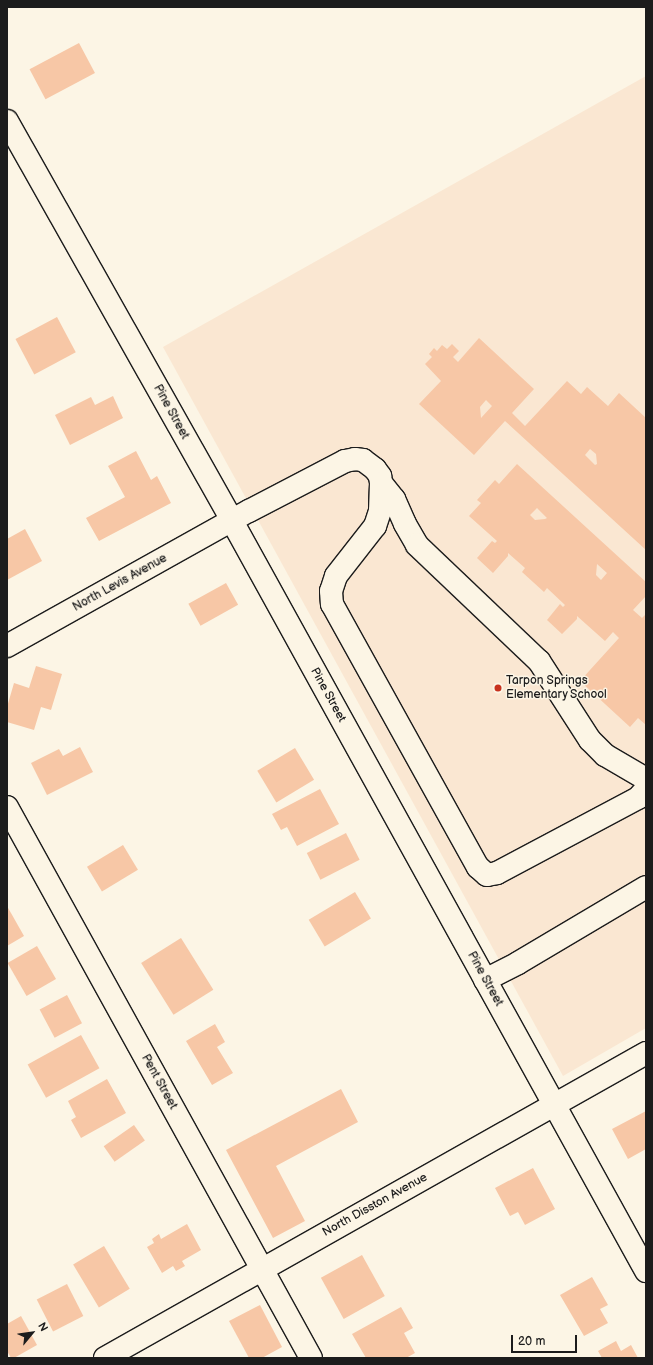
<!DOCTYPE html>
<html>
<head>
<meta charset="utf-8">
<style>
  body { margin:0 }
  #map { position:relative; width:653px; height:1365px; overflow:hidden; background:#fcf5e5; font-family:"Balsamiq Sans",sans-serif }
  div>[style] { position:absolute }
  .built>* { inset:0; background:#fae7d2 }
  .building>* { inset:0; background:#f7c7a6; transform-origin:0 0 }
  .roads { filter:drop-shadow(1px 0 #1c1c1c) drop-shadow(-1px 0 #1c1c1c) drop-shadow(0 1px #1c1c1c) drop-shadow(0 -1px #1c1c1c) }
  .minor>* { height:22px; margin:-11px; padding:0 11px; transform-origin:11px; border-radius:11px; background:#fcf5e5 }
  .dots>* { width:11px; height:11px; translate:-50% -50%; box-sizing:border-box; border:2px solid #fcf5e5; border-radius:50% }
  span { translate:-50% -50%; white-space:nowrap; text-align:center; line-height:1.15; -webkit-text-stroke:3px #fcf5e5; paint-order:stroke }
  .street-label { font-size:12px; color:#1c1c1c }
  .poi-label { font-size:12px; color:#1c1c1c }
  .left { translate:0 -50%; text-align:left }
  .frame { position:absolute; inset:0; border:8px solid #1c1c1c; pointer-events:none }
  .north { position:absolute; left:12px; top:1313px; width:40px; height:40px; -webkit-text-stroke:3px #fcf5e5; paint-order:stroke; rotate:61deg; font-size:11px; font-weight:700; line-height:16px; text-align:center; color:#1c1c1c }
  .north::after { content:''; display:block; margin:auto; width:14px; height:18px; background:#1c1c1c; clip-path:polygon(50% 0,100% 100%,50% 72%,0 100%) }
  .scale { position:absolute; left:511px; top:1335px; width:66px; height:18px; box-sizing:border-box; border:2px solid #1c1c1c; border-top:0; padding-left:5px; font-size:12px; line-height:14px; white-space:nowrap; color:#1c1c1c; -webkit-text-stroke:3px #fcf5e5; paint-order:stroke }
</style>
</head>
<body>
<div id="map">
  <div class="built">
    <div style="clip-path:polygon(646px 76px,646px 1028px,563px 1076px,163px 347px)"></div>
  </div>
  <div class="building">
    <div style="left:79px;top:43px;width:34px;height:56px;rotate:62deg"></div>
    <div style="left:57px;top:317px;width:40px;height:47px;rotate:62deg"></div>
    <div style="clip-path:polygon(evenodd,479px 338px,534px 389px,512px 413px,525px 426px,567px 381px,581px 394px,587px 387px,608px 406px,619px 393px,646px 418px,646px 550px,505px 421px,474px 455px,419px 404px,441px 381px,425px 364px,432px 357px,429px 354px,434px 348px,437px 351px,442px 345px,447px 349px,452px 344px,459px 351px,453px 357px,458px 362px,479px 338px,486px 400px,492px 406px,481px 418px,480px 407px,486px 400px,479px 338px,590px 449px,596px 454px,597px 464px,595px 465px,585px 455px,590px 449px)"></div>
    <div style="clip-path:polygon(113px 396px,123px 418px,70px 445px,55px 415px,91px 397px,95px 405px)"></div>
    <div style="clip-path:polygon(136px 451px,151px 480px,157px 476px,171px 503px,99px 541px,86px 518px,125px 497px,108px 466px)"></div>
    <div style="clip-path:polygon(evenodd,517px 464px,646px 582px,646px 596px,633px 610px,642px 618px,646px 614px,646px 725px,638px 718px,630px 727px,580px 681px,619px 638px,613px 632px,605px 641px,577px 616px,577px 619px,562px 634px,547px 620px,560px 604px,563px 607px,565px 605px,547px 588px,544px 592px,522px 572px,525px 568px,508px 553px,508px 556px,493px 573px,477px 558px,492px 541px,495px 543px,497px 541px,469px 516px,481px 503px,477px 500px,495px 480px,499px 484px,517px 464px,537px 508px,547px 518px,545px 519px,535px 520px,530px 515px,537px 508px,517px 464px,597px 564px,607px 573px,601px 580px,596px 575px,597px 564px)"></div>
    <div style="clip-path:polygon(25px 529px,42px 561px,7px 580px,7px 539px)"></div>
    <div style="left:226px;top:583px;width:25px;height:43px;rotate:61deg"></div>
    <div style="clip-path:polygon(36px 666px,62px 674px,51px 710px,41px 707px,34px 730px,7px 722px,7px 707px,14px 683px,29px 688px)"></div>
    <div style="clip-path:polygon(80px 747px,93px 772px,47px 795px,31px 763px,59px 749px,63px 756px)"></div>
    <div style="left:295px;top:748px;width:37px;height:44px;rotate:59deg"></div>
    <div style="clip-path:polygon(320px 789px,339px 824px,297px 846px,287px 827px,281px 830px,272px 814px)"></div>
    <div style="left:346px;top:833px;width:30px;height:44px;rotate:63deg"></div>
    <div style="left:123px;top:845px;width:29px;height:42px;rotate:59deg"></div>
    <div style="left:355px;top:892px;width:31px;height:54px;rotate:59deg"></div>
    <div style="clip-path:polygon(7px 906px,24px 936px,7px 946px)"></div>
    <div style="left:181px;top:938px;width:61px;height:47px;rotate:58deg"></div>
    <div style="left:37px;top:946px;width:38px;height:34px;rotate:60deg"></div>
    <div style="left:67px;top:995px;width:32px;height:31px;rotate:62deg"></div>
    <div style="clip-path:polygon(215px 1024px,225px 1042px,217px 1047px,233px 1073px,212px 1085px,186px 1041px)"></div>
    <div style="left:81px;top:1035px;width:38px;height:61px;rotate:61deg"></div>
    <div style="clip-path:polygon(107px 1079px,126px 1113px,81px 1138px,71px 1120px,76px 1117px,68px 1101px)"></div>
    <div style="clip-path:polygon(341px 1089px,358px 1122px,276px 1166px,305px 1221px,273px 1238px,226px 1150px)"></div>
    <div style="clip-path:polygon(646px 1111px,646px 1149px,628px 1159px,612px 1129px)"></div>
    <div style="left:134px;top:1125px;width:19px;height:37px;rotate:55deg"></div>
    <div style="clip-path:polygon(533px 1168px,555px 1209px,525px 1225px,518px 1212px,510px 1216px,495px 1188px)"></div>
    <div style="clip-path:polygon(187px 1224px,201px 1250px,182px 1261px,185px 1266px,176px 1271px,173px 1266px,162px 1273px,147px 1247px,154px 1243px,152px 1239px,159px 1234px,161px 1239px)"></div>
    <div style="left:104px;top:1246px;width:50px;height:36px;rotate:59deg"></div>
    <div style="left:362px;top:1255px;width:47px;height:47px;rotate:61deg"></div>
    <div style="clip-path:polygon(592px 1277px,608px 1305px,600px 1309px,608px 1323px,584px 1336px,560px 1295px)"></div>
    <div style="left:67px;top:1284px;width:36px;height:34px;rotate:63deg"></div>
    <div style="clip-path:polygon(260px 1305px,282px 1347px,262px 1358px,249px 1358px,229px 1321px)"></div>
    <div style="clip-path:polygon(401px 1307px,413px 1328px,404px 1333px,415px 1353px,406px 1358px,366px 1358px,352px 1334px)"></div>
    <div style="clip-path:polygon(21px 1316px,37px 1345px,14px 1358px,11px 1358px,7px 1351px,7px 1324px)"></div>
    <div style="clip-path:polygon(616px 1341px,621px 1351px,631px 1345px,638px 1358px,602px 1358px,598px 1351px)"></div>
  </div>
  <div class="roads">
    <div class="minor">
      <div style="left:7px;top:121px;width:459px;rotate:60.6deg"></div>
      <div style="left:232px;top:521px;width:857px;rotate:61.1deg"></div>
      <div style="left:381px;top:483px;width:21px;rotate:51deg"></div>
      <div style="left:394px;top:499px;width:27px;rotate:66deg"></div>
      <div style="left:405px;top:524px;width:24px;rotate:60deg"></div>
      <div style="left:417px;top:545px;width:168px;rotate:43.6deg"></div>
      <div style="left:539px;top:661px;width:94px;rotate:57.2deg"></div>
      <div style="left:590px;top:740px;width:21px;rotate:45deg"></div>
      <div style="left:605px;top:755px;width:48px;rotate:30.3deg"></div>
      <div style="left:7px;top:646px;width:277px;rotate:-29.2deg"></div>
      <div style="left:249px;top:511px;width:108px;rotate:-27.5deg"></div>
      <div style="left:345px;top:461px;width:10px;rotate:-11deg"></div>
      <div style="left:355px;top:459px;width:8px;rotate:7deg"></div>
      <div style="left:363px;top:460px;width:15px;rotate:37deg"></div>
      <div style="left:375px;top:469px;width:9px;rotate:54deg"></div>
      <div style="left:380px;top:476px;width:7px;rotate:82deg"></div>
      <div style="left:381px;top:483px;width:28px;rotate:92deg"></div>
      <div style="left:380px;top:511px;width:16px;rotate:108deg"></div>
      <div style="left:375px;top:526px;width:63px;rotate:128deg"></div>
      <div style="left:336px;top:576px;width:16px;rotate:108deg"></div>
      <div style="left:331px;top:591px;width:13px;rotate:86deg"></div>
      <div style="left:332px;top:604px;width:301px;rotate:61deg"></div>
      <div style="left:478px;top:867px;width:12px;rotate:42deg"></div>
      <div style="left:487px;top:875px;width:10px;rotate:-11deg"></div>
      <div style="left:497px;top:873px;width:160px;rotate:-28deg"></div>
      <div style="left:638px;top:798px;width:12px;rotate:-48deg"></div>
      <div style="left:7px;top:807px;width:629px;rotate:61.11deg"></div>
      <div style="left:485px;top:980px;width:37px;rotate:-27deg"></div>
      <div style="left:518px;top:963px;width:149px;rotate:-30.7deg"></div>
      <div style="left:105px;top:1358px;width:621px;rotate:-29.41deg"></div>
    </div>
  </div>
  <div class="dots">
    <div style="left:498px;top:688px;background:#c8321e"></div>
  </div>
  <div class="street-label">
    <span style="left:171px;top:412px;rotate:61deg">Pine Street</span>
    <span style="left:120px;top:583px;rotate:-29deg">North Levis Avenue</span>
    <span style="left:328px;top:695px;rotate:61deg">Pine Street</span>
    <span style="left:485px;top:979px;rotate:61deg">Pine Street</span>
    <span style="left:159px;top:1082px;rotate:61deg">Pent Street</span>
    <span style="left:375px;top:1205px;rotate:-29deg">North Disston Avenue</span>
  </div>
  <div class="poi-label">
    <span class="left" style="left:506px;top:688px">Tarpon Springs<br>Elementary School</span>
  </div>
  <div class="frame"></div>
  <div class="north">N</div>
  <div class="scale">20 m</div>
</div>
</body>
</html>
